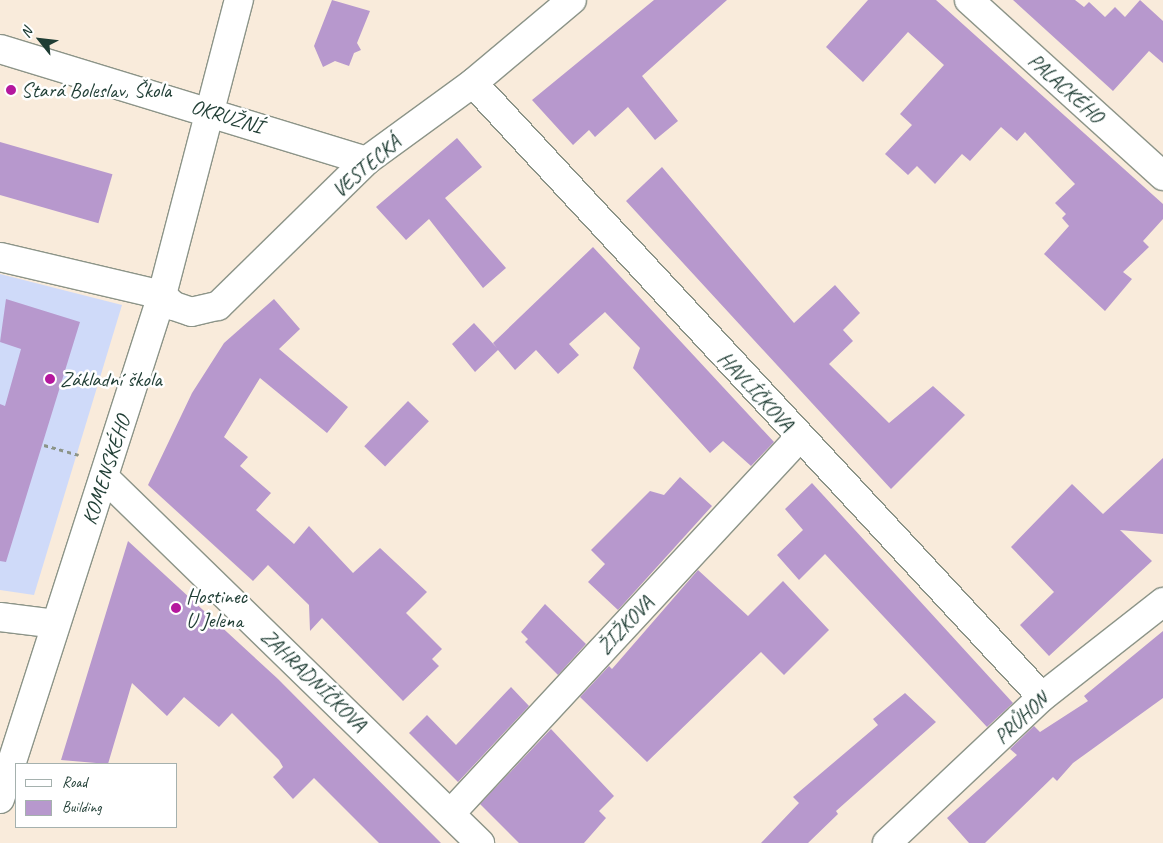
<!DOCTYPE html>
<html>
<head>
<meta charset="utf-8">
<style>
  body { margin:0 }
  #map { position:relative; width:1163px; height:843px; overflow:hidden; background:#f9ebdb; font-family:Caveat,sans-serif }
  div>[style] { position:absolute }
  .built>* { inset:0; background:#cfdaf9 }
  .building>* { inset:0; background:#b798cd; transform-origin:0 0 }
  .path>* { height:3px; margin-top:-1.5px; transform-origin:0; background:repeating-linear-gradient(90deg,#8c9488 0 4px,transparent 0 8px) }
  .roads { filter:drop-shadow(1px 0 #8c9488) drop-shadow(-1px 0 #8c9488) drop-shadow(0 1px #8c9488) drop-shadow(0 -1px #8c9488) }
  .minor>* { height:28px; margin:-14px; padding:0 14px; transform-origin:14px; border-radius:14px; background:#fff }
  .tertiary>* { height:28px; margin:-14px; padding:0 14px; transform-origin:14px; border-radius:14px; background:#fff }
  .dots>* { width:14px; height:14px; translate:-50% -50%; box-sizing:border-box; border:2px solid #fff; border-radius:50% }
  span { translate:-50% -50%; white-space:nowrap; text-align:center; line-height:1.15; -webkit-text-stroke:5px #fff; paint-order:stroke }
  .street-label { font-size:21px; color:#1f3d34 }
  .poi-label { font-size:21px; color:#1f3d34 }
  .left { translate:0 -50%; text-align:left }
  .legend { position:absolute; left:15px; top:763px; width:162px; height:65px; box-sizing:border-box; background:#fff; border:1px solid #a5b1ae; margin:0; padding:6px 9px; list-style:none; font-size:15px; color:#1f3d34 }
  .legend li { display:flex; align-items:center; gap:10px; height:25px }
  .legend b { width:25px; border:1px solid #a5b1ae }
  .north { position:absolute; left:15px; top:15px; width:50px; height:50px; -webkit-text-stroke:4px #fff; paint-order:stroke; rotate:299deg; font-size:14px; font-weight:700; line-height:20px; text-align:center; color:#1f3d34 }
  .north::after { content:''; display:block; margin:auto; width:18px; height:22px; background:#1f3d34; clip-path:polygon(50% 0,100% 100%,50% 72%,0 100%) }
</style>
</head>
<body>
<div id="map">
  <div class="built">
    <div style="clip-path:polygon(0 274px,122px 305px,34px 595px,0 590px)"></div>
  </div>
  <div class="building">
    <div style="clip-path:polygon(332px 0,370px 11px,357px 43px,361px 50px,354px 53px,349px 66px,335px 61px,323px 67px,314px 46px)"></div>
    <div style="clip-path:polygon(654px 0,727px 0,642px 76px,678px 121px,655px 140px,628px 107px,595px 137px,589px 130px,573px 145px,532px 100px)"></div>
    <div style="clip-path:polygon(868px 0,936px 0,1163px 204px,1163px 219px,1143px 241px,1149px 247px,1123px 272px,1132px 279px,1105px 311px,1044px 254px,1069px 226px,1062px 218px,1066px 214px,1055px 203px,1075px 184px,1025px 132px,1017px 141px,1001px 127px,970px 161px,962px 154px,935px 184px,917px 166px,908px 175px,885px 154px,912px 125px,900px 114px,944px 65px,908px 32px,863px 82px,826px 47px)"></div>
    <div style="clip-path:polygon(1013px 0,1075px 0,1084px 7px,1089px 2px,1105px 17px,1115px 7px,1125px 17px,1140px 0,1163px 21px,1163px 63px,1149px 51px,1113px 91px)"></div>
    <div style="clip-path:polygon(457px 138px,482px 167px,445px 198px,506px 268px,483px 288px,429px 219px,406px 240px,376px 207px)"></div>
    <div style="left:0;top:142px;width:117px;height:51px;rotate:16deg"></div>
    <div style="clip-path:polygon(662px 167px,794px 323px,835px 285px,860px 313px,843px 330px,853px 341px,829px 364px,889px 423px,933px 386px,965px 415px,891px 489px,626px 201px)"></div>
    <div style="clip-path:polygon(593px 247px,774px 442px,751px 466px,723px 441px,710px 453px,633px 368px,640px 348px,605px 312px,569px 344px,579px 355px,558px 374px,536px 350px,515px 370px,498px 350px,475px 372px,452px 344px,474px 323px,497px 348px,493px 343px)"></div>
    <div style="clip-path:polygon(6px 299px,80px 322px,6px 562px,0 561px,0 404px,5px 406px,21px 349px,0 342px)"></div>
    <div style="clip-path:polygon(274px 299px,300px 329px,279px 349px,348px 407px,327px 433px,260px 378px,224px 437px,248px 457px,240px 466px,271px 493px,256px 510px,294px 544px,309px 526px,353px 573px,380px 548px,427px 592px,406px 613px,442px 649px,432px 659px,439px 666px,403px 701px,322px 618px,310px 631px,309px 605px,268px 565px,253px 581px,148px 485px,192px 393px,224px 343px)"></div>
    <div style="left:408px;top:401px;width:29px;height:63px;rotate:44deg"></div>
    <div style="clip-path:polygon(1163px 458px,1163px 534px,1120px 530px,1152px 561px,1049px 656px,1020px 625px,1054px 592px,1011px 547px,1072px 484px,1103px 514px)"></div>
    <div style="clip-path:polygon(680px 477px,712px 506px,618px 610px,588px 582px,605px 564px,591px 550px,650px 491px,664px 495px)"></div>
    <div style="clip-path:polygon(812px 483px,1013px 703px,987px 727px,825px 554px,799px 580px,777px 555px,803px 530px,785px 509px)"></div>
    <div style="clip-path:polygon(128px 541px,278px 679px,441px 843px,379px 843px,314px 778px,293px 799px,273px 777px,283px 767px,279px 760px,232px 713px,219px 727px,184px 697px,167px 716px,132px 683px,108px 764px,61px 760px)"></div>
    <div style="clip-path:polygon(698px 570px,748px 616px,783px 581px,829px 630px,784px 675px,761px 652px,647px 762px,580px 697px,609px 666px,612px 669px)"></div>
    <div style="clip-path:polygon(545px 604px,586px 644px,558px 675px,525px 642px,528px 639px,521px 632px)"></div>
    <div style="clip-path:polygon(1163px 631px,1163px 698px,1073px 763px,1057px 781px,1053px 777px,985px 843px,969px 843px,947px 818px,1017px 755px,1010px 749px,1034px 726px,1040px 732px,1088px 701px,1084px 696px)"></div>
    <div style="clip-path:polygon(511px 687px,529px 706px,458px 782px,409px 733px,427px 715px,456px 745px)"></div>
    <div style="clip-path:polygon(905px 693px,936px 722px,836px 811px,838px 814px,808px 843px,761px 843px,799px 803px,793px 797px,878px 725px,873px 719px)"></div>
    <div style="clip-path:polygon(551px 729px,614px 796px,599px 811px,606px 818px,584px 843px,519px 843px,480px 804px)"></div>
  </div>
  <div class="path">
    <div style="left:44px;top:445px;width:36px;rotate:16deg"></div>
  </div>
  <div class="roads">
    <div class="minor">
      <div style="left:969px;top:0;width:262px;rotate:42.2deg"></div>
      <div style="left:473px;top:83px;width:837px;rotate:47.18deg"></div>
      <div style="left:0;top:257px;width:166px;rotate:13.2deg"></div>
      <div style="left:162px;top:295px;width:16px;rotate:43deg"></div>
      <div style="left:174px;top:306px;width:18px;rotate:19deg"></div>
      <div style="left:191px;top:312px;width:28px;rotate:-13deg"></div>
      <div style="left:218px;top:306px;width:207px;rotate:-44.4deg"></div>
      <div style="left:104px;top:477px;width:525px;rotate:44.23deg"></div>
      <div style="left:0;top:617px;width:56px;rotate:7.1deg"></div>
      <div style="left:0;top:799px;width:529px;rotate:-72.18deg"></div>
      <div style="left:162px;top:295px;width:305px;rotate:-75.4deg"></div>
      <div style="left:451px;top:813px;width:512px;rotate:-47.14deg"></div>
      <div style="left:887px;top:843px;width:213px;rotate:-43.3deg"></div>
      <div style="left:1042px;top:697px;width:154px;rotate:-38.1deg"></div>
    </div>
    <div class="tertiary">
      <div style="left:0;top:49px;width:383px;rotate:17deg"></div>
      <div style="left:366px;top:161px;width:132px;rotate:-36.1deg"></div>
      <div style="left:473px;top:83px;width:129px;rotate:-40deg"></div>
    </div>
  </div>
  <div class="dots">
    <div style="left:11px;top:90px;background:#b5179e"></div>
    <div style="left:50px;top:379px;background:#b5179e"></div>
    <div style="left:176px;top:608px;background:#b5179e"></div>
  </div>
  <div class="street-label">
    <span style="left:1066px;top:88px;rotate:42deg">PALACKÉHO</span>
    <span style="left:227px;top:116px;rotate:17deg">OKRUŽNÍ</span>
    <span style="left:366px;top:166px;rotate:-41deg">VESTECKÁ</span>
    <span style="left:756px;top:391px;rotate:47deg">HAVLÍČKOVA</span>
    <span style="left:106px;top:470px;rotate:-72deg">KOMENSKÉHO</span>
    <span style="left:625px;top:625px;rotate:-47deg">ŽIŽKOVA</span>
    <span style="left:314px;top:680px;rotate:44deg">ZAHRADNÍČKOVA</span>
    <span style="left:1021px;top:718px;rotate:-43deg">PRŮHON</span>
  </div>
  <div class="poi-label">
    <span class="left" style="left:21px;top:90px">Stará Boleslav, Škola</span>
    <span class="left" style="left:60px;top:379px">Základní škola</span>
    <span class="left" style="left:186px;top:608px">Hostinec<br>U Jelena</span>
  </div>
  <ul class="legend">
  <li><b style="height:6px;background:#fff"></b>Road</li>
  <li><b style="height:14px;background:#b798cd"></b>Building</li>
  </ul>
  <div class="north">N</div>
</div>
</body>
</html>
